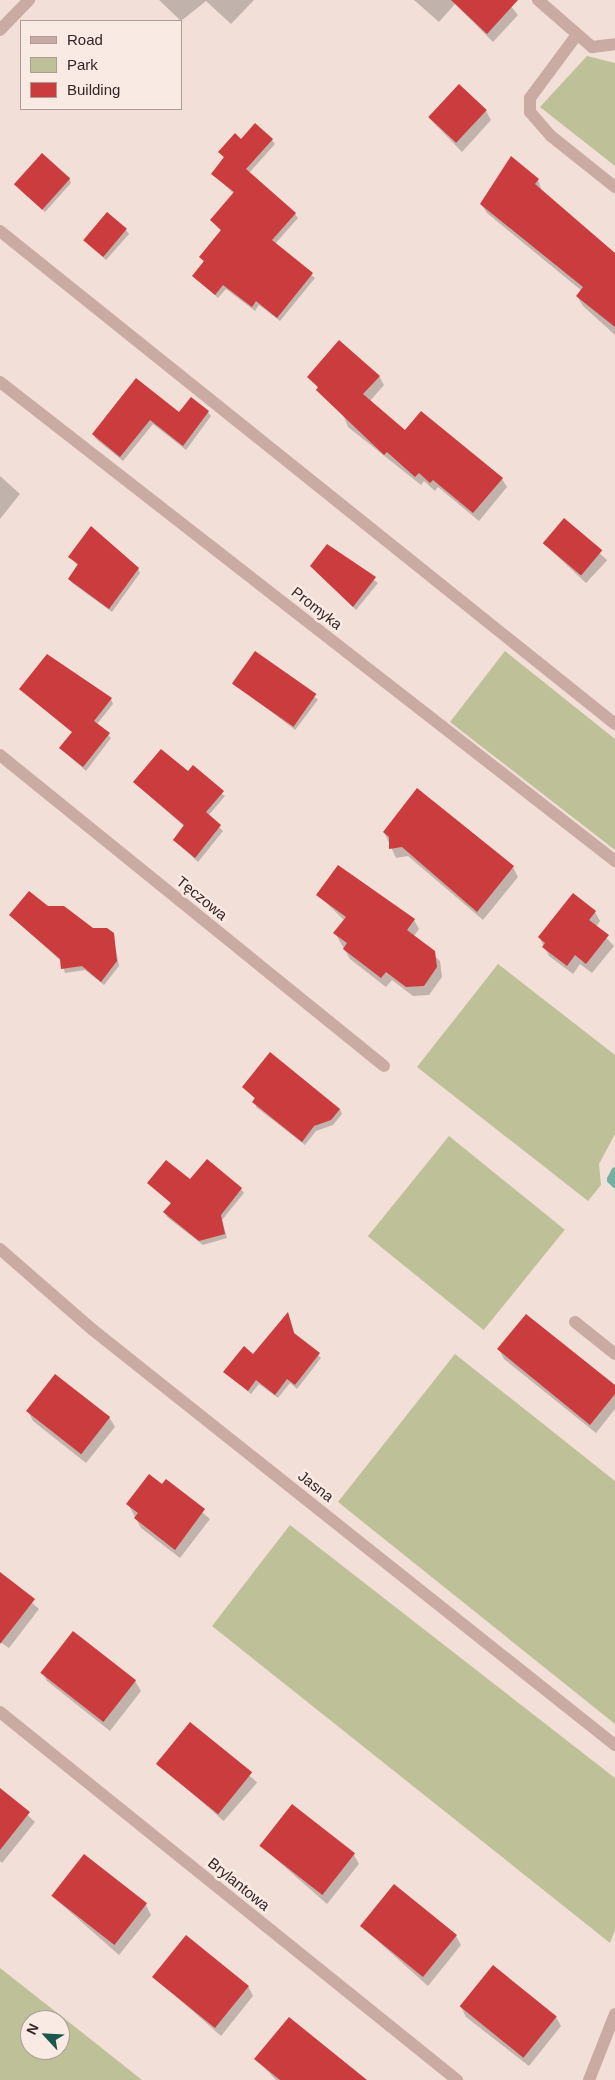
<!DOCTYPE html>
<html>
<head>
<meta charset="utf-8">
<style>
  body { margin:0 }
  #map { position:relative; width:615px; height:2080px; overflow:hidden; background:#f2dfd8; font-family:Helvetica,sans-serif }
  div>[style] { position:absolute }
  .green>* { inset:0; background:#bec197; transform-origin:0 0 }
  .shadow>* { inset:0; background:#0003; transform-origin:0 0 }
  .stream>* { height:9px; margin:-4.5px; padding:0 4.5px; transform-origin:4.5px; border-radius:4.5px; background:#75b0a3 }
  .building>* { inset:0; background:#cb3c3e; transform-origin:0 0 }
  .minor>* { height:12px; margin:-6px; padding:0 6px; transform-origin:6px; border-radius:6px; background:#caaba3 }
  span { translate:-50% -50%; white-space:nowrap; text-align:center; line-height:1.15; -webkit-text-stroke:5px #faeae4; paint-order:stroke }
  .street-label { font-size:15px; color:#352626 }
  .legend { position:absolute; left:20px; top:20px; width:162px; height:90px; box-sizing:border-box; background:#faeae4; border:1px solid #ab9c98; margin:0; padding:6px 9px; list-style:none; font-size:15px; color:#352626 }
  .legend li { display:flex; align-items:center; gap:10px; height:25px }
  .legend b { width:25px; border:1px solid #ab9c98 }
  .north { position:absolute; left:20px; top:2010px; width:50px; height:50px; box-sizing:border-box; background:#faeae4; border:1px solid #ab9c98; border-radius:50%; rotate:295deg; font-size:14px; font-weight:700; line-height:20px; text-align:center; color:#352626 }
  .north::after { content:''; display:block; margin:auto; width:18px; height:22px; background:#19584c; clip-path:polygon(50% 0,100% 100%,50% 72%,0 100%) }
</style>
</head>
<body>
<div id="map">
  <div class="green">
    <div style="clip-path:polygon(587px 56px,615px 63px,615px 166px,540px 107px)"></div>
    <div style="clip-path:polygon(505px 651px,615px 739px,615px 850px,450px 722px)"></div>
    <div style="clip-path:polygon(498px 964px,615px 1055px,615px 1134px,599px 1164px,601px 1185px,588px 1201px,417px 1067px)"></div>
    <div style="left:449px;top:1136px;width:149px;height:129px;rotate:39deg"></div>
    <div style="clip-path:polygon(455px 1354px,615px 1481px,615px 1724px,338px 1502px)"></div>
    <div style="clip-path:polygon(290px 1525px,615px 1778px,615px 1930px,610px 1943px,212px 1626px)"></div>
    <div style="clip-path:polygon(evenodd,0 1968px,79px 2030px,142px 2080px,0 2080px,0 1968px,30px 2020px,60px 2020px,60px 2050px,30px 2050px,30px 2020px)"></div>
  </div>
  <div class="shadow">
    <div style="clip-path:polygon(159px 0,254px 0,231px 24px,206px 1px,181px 21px)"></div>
    <div style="clip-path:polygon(414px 0,506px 0,518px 15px,493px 42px,455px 4px,439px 22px)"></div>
    <div style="clip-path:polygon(486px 111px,491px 120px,462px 152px,429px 118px)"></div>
    <div style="clip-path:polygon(272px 140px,275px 144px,249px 173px,295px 214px,298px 218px,275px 244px,315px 278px,280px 321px,259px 305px,255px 311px,226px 289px,218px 298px,194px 276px,205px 263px,200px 257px,221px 231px,211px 220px,234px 194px,213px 174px,225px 159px,220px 153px,241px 141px)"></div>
    <div style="clip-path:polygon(69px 178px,71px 183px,45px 212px,15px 184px)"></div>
    <div style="clip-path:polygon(538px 180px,542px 191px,615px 255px,615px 335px,583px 306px,577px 296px,582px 291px,487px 213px,481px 204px)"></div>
    <div style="clip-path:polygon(126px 230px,129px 234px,106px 260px,85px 240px)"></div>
    <div style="clip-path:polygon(379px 376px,384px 385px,370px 401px,405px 432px,502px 479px,507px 487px,479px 521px,438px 487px,435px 491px,424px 481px,421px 485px,348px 427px,344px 417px,309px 377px)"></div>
    <div style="clip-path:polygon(136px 380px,179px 414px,208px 412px,211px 416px,186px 450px,153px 424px,123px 461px,96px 439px,93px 434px)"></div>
    <div style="clip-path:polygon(0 476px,20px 494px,0 519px)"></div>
    <div style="left:564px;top:520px;width:59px;height:31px;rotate:43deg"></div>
    <div style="clip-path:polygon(328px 546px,378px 583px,356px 610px,311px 566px)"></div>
    <div style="clip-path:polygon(70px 557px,138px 568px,140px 573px,112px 612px,72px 583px,69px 579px,78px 566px)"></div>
    <div style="left:255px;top:652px;width:79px;height:38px;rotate:37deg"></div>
    <div style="clip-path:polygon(21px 689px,111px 699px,113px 704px,97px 724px,111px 738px,86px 771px,61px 749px,73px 733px)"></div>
    <div style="clip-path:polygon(188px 773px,225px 796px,208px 816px,223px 831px,198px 862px,174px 840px,185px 827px,134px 782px)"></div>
    <div style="clip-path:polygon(384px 832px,513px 867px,518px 877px,483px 920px,408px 856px,396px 858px)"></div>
    <div style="clip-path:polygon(318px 895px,414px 920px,419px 929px,414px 936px,440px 961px,442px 977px,429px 995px,413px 996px,392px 980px,386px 987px,350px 959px,335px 933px,345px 921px)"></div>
    <div style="clip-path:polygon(48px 907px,92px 930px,113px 934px,119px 966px,104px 985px,85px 970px,65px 973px,61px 961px,10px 915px)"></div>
    <div style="clip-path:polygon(595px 912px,600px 921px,596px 927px,614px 946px,592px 973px,580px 964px,573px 974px,549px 956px,539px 937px)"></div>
    <div style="clip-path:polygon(244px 1088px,340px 1109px,342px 1114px,333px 1125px,316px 1131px,305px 1145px,256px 1107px,255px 1099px)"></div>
    <div style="clip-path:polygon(190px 1181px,241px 1189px,244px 1193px,222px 1220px,227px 1238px,203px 1245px,167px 1217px,165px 1213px,172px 1204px,149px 1184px)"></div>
    <div style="clip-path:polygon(288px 1314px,295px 1335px,321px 1358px,297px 1389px,290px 1383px,278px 1398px,259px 1384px,251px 1394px,225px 1372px,254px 1356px)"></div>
    <div style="clip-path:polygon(499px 1349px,615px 1387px,615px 1409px,596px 1433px,504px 1359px)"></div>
    <div style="clip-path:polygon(28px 1411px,109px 1417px,115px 1427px,86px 1463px,33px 1421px)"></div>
    <div style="clip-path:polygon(166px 1481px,210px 1519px,180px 1558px,141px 1528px,128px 1504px)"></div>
    <div style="clip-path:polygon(0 1574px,39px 1609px,9px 1648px,0 1642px)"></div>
    <div style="clip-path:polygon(42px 1672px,135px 1681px,141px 1691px,110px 1731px,47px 1681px)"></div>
    <div style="left:190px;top:1724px;width:89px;height:51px;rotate:41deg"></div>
    <div style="clip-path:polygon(0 1789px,35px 1822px,2px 1863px,0 1861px)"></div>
    <div style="clip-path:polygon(260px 1845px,354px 1855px,359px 1864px,327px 1904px)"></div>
    <div style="clip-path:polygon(52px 1896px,146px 1905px,151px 1915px,119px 1955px)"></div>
    <div style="clip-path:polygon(361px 1926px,456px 1936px,461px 1945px,428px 1986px)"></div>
    <div style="clip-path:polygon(154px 1977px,248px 1986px,253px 1996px,221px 2036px)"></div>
    <div style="clip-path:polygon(461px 2007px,556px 2017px,561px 2026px,529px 2066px,466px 2017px)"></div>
    <div style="clip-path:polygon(256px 2059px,354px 2080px,276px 2080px)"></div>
  </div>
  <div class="stream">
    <div style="left:615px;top:1171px;width:9px;rotate:117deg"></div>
    <div style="left:611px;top:1179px;width:6px;rotate:45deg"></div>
  </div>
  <div class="building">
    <div style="clip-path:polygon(451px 0,518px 0,487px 34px)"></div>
    <div style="left:459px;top:84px;width:38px;height:45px;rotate:43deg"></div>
    <div style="clip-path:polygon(255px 123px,273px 139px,246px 169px,296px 213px,272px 240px,313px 273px,277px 318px,256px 301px,252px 307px,223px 285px,215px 295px,192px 276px,204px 261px,199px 257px,221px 230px,210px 220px,234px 192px,211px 174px,224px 157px,218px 152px,235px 133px,241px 139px)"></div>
    <div style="left:42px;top:153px;width:38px;height:42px;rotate:42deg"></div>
    <div style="clip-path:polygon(511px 156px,539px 179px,535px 184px,615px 253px,615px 327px,576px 296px,583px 287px,480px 204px)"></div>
    <div style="left:107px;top:212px;width:26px;height:37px;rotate:40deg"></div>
    <div style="clip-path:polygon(339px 340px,380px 376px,363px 394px,405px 430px,421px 411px,503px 478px,473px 513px,433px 480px,430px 483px,419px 473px,415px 477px,387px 452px,384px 455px,316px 390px,318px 387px,307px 377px)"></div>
    <div style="clip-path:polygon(136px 378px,179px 412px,191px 397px,209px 411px,183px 446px,150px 420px,120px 457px,92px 434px)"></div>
    <div style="left:564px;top:518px;width:50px;height:33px;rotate:40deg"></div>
    <div style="clip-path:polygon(91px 526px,139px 568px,109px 609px,68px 579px,78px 564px,68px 557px)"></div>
    <div style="clip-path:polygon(327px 544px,376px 577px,353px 607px,310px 566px)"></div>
    <div style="left:255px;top:651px;width:75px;height:40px;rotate:35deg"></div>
    <div style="clip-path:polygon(47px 654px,112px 698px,94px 721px,110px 733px,83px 767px,59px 748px,72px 732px,19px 689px)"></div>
    <div style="clip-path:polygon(161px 749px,188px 771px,193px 765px,224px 791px,206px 812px,221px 825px,195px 858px,173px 840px,184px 825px,133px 782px)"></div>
    <div style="clip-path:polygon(417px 788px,514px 866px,477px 912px,402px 847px,389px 849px,389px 837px,383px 832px)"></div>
    <div style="clip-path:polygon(338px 865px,415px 919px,407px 930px,435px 951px,437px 967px,424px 986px,406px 987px,386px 972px,381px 978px,343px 949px,347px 943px,333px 933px,346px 917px,316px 895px)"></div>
    <div style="clip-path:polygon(29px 891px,48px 906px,64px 906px,93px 928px,107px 928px,114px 933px,117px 961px,101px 982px,82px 966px,61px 969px,60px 959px,9px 915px)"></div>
    <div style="clip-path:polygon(573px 893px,596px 911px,589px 920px,609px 935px,586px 964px,575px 955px,567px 966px,542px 947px,545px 943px,538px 937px)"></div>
    <div style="clip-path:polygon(270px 1052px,340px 1109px,331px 1120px,314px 1126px,302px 1142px,252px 1102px,255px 1098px,242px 1087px)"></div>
    <div style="clip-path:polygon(207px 1159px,242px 1188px,221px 1215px,225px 1234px,199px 1241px,163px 1212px,171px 1203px,147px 1183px,166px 1160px,190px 1179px)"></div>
    <div style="clip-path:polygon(288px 1312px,294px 1333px,320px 1353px,295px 1385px,287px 1379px,275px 1395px,256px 1380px,248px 1391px,223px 1372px,244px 1346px,253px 1354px)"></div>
    <div style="clip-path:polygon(526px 1314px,615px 1385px,615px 1394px,590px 1425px,497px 1349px)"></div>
    <div style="left:55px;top:1374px;width:70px;height:47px;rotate:38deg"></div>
    <div style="clip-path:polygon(149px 1474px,162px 1484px,166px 1479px,205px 1509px,175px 1550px,134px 1518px,138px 1513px,126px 1504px)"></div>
    <div style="clip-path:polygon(0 1572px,35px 1599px,0 1644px)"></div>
    <div style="left:73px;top:1631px;width:80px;height:53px;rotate:38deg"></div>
    <div style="left:190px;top:1722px;width:80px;height:54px;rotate:39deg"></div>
    <div style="clip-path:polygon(0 1788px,30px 1812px,0 1850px)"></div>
    <div style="left:292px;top:1804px;width:80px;height:53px;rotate:38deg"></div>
    <div style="left:84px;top:1854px;width:80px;height:53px;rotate:38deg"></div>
    <div style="left:394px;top:1884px;width:81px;height:54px;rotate:39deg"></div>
    <div style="left:186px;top:1935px;width:81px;height:54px;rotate:39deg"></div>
    <div style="left:493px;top:1965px;width:82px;height:53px;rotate:39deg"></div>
    <div style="clip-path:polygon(289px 2017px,367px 2080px,280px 2080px,254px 2059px)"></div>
  </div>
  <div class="minor">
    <div style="left:538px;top:0;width:72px;rotate:41deg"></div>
    <div style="left:592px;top:47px;width:23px;rotate:-7deg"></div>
    <div style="left:0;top:30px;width:42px;rotate:-46deg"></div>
    <div style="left:576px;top:36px;width:77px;rotate:126.6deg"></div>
    <div style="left:530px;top:98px;width:14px;rotate:90deg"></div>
    <div style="left:530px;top:112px;width:32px;rotate:49deg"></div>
    <div style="left:551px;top:136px;width:82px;rotate:38.6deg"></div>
    <div style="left:0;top:231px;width:788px;rotate:38.72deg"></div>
    <div style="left:0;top:382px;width:780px;rotate:37.91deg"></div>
    <div style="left:0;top:755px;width:494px;rotate:39deg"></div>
    <div style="left:0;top:1249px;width:123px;rotate:41.1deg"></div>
    <div style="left:93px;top:1330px;width:667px;rotate:38.49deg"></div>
    <div style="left:575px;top:1322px;width:51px;rotate:38.7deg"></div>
    <div style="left:0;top:1712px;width:587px;rotate:38.84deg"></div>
    <div style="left:589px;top:2080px;width:71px;rotate:-68.5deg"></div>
  </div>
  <div class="street-label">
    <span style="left:317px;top:608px;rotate:38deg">Promyka</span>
    <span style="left:202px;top:898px;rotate:39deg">Tęczowa</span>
    <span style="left:316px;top:1486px;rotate:38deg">Jasna</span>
    <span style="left:239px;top:1884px;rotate:39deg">Brylantowa</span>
  </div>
  <ul class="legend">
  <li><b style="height:6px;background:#caaba3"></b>Road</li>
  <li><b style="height:14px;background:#bec197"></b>Park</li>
  <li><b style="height:14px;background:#cb3c3e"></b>Building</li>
  </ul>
  <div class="north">N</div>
</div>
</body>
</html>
